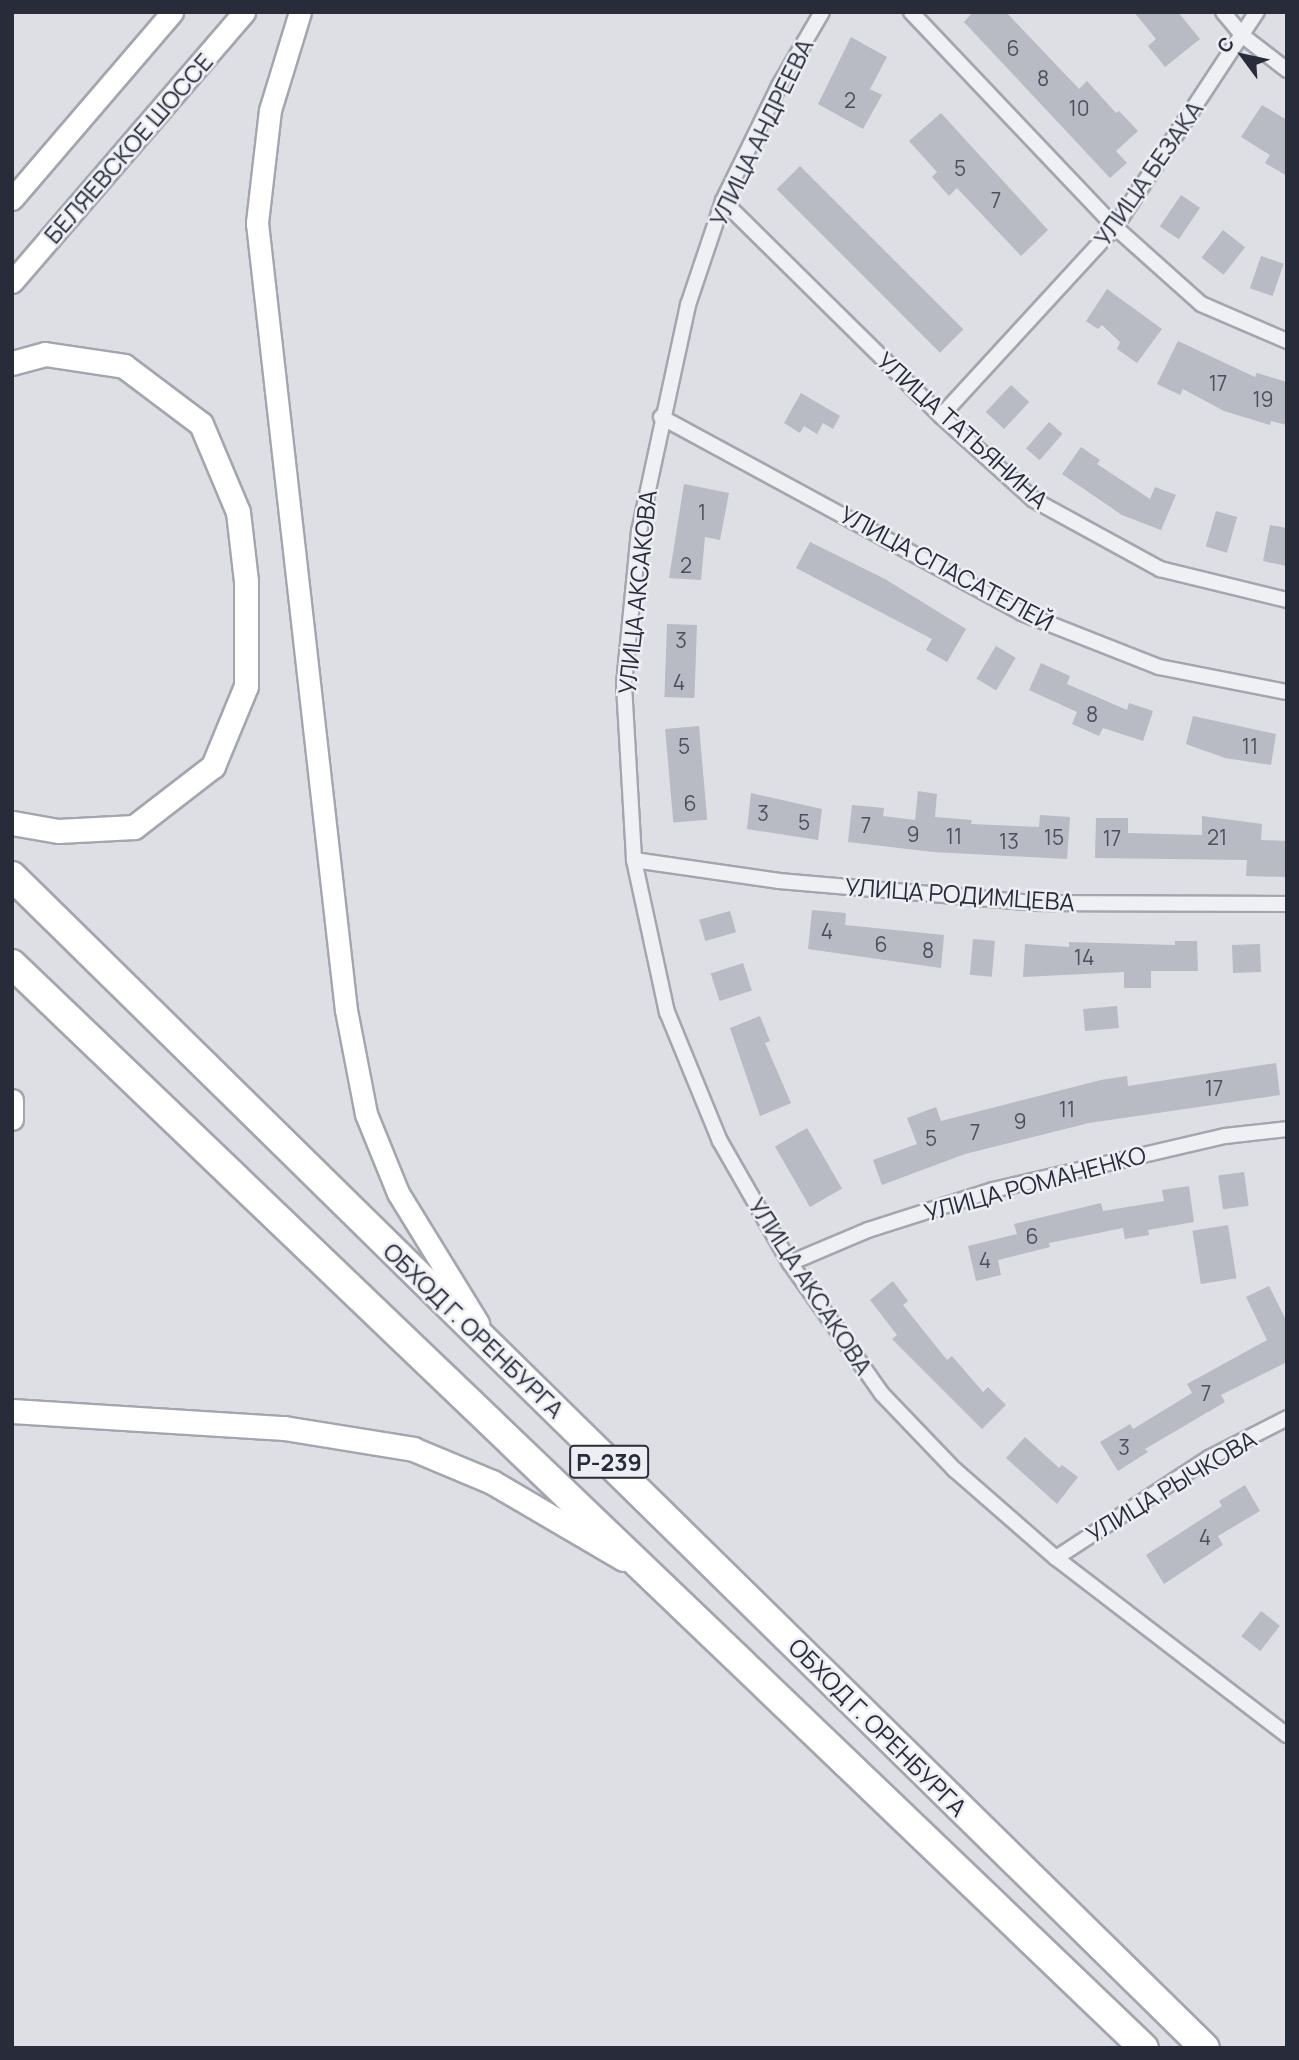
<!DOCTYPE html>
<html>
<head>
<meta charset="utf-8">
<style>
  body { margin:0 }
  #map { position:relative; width:1299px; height:2060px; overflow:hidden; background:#dddfe5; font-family:Manrope,sans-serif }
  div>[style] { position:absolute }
  .building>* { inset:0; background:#b8bac4; transform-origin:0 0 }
  .roads { filter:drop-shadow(2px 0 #a3a6ae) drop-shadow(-2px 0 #a3a6ae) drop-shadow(0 2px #a3a6ae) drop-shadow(0 -2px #a3a6ae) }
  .street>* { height:14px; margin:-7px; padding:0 7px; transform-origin:7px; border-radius:7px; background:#eff0f4 }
  .secondary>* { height:21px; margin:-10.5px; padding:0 10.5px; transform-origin:10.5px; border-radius:10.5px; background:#fff }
  .primary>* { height:23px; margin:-11.5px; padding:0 11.5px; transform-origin:11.5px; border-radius:11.5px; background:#fff }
  .highway>* { height:28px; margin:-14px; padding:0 14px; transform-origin:14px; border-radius:14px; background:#fff }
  span { translate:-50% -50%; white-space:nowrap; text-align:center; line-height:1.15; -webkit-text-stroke:5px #eceef3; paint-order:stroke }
  .number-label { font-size:21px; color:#4c505c }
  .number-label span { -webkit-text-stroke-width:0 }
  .shield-label span { padding:2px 5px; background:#eceef3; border:2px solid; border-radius:5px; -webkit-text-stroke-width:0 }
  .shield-label { font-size:23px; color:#282c3a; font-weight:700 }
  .street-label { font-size:24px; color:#282c3a }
  .frame { position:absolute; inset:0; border:14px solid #282c3a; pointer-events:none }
  .north { position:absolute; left:1208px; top:21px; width:70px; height:70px; -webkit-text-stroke:5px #eceef3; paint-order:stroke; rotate:303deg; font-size:19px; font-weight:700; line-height:28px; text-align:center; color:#282c3a }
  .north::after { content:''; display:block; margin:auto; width:24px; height:32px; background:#282c3a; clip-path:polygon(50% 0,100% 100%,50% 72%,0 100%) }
</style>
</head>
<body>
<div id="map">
  <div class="building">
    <div style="clip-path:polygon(973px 12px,1006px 12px,1079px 89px,1087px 81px,1116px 113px,1119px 111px,1138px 131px,1116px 151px,1127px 163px,1110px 178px,964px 22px)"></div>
    <div style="clip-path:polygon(1134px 12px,1178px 12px,1200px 39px,1165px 67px,1148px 46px,1156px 39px)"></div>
    <div style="clip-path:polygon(851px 37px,887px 57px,870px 89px,882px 95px,863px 129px,818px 104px)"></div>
    <div style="clip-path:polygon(1262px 105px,1287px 120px,1287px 176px,1265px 163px,1270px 155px,1241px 137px)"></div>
    <div style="clip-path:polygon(941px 113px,1048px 230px,1021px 256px,957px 188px,949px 196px,932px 177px,937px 172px,909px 141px)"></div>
    <div style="left:800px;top:166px;width:231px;height:33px;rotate:45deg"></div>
    <div style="left:1181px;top:195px;width:23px;height:38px;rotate:34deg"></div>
    <div style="left:1223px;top:230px;width:28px;height:35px;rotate:38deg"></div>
    <div style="left:1261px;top:256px;width:24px;height:34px;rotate:19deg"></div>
    <div style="clip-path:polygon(1107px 289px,1162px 329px,1137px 363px,1117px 349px,1120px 342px,1102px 325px,1098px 329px,1086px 321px)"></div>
    <div style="clip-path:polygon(1178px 341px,1255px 377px,1257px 373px,1287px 382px,1287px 425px,1271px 421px,1270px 425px,1224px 411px,1183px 389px,1180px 395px,1157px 384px)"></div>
    <div style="left:1011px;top:385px;width:25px;height:37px;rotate:43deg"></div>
    <div style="clip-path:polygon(801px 393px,840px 416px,833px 429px,823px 423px,817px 434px,804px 426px,800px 433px,784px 423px)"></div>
    <div style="left:1049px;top:422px;width:18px;height:35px;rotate:41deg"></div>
    <div style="clip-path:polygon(1081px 447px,1100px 460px,1097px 464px,1150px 499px,1155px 487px,1176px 495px,1161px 530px,1122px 515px,1062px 474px)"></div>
    <div style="clip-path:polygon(684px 484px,729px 493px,720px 540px,705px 537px,701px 580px,669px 578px)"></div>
    <div style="left:1216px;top:511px;width:22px;height:37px;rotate:16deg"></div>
    <div style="clip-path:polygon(1270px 525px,1287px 528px,1287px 566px,1263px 561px)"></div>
    <div style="clip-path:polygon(810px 542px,885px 579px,966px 629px,947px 662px,926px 650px,932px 639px,796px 568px)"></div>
    <div style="left:667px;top:624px;width:30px;height:73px;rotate:2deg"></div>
    <div style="left:996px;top:646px;width:23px;height:38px;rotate:31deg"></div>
    <div style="clip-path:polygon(1041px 663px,1070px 676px,1067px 684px,1127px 710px,1129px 703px,1153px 711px,1143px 741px,1103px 728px,1099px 736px,1072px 724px,1077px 712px,1029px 690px)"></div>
    <div style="clip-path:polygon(1193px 716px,1276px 734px,1271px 765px,1225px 758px,1186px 744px)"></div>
    <div style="left:699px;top:726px;width:94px;height:34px;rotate:85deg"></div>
    <div style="clip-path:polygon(918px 791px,937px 794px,935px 817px,972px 820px,971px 824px,1039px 827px,1040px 815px,1070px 817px,1067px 859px,933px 852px,848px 842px,852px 805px,884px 808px,883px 816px,915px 820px)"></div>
    <div style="clip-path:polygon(751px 793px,822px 809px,818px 840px,747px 829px)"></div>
    <div style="clip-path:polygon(1202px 816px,1262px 824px,1261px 840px,1287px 841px,1287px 877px,1246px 876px,1247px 860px,1095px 858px,1096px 818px,1128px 818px,1128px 833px,1202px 835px)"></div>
    <div style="clip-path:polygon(812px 910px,846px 913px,845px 925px,944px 935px,941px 968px,808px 949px)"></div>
    <div style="left:730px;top:911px;width:22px;height:32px;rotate:74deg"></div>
    <div style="left:973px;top:939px;width:22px;height:36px;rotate:5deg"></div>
    <div style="clip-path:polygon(1175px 941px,1197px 941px,1198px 971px,1151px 971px,1151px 988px,1124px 988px,1124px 972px,1023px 977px,1025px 944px,1069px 947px,1069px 942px,1175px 945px)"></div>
    <div style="left:1260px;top:944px;width:28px;height:28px;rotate:88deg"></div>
    <div style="left:743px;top:963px;width:29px;height:34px;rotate:72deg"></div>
    <div style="left:1117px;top:1006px;width:22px;height:34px;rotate:85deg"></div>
    <div style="clip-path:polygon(760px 1016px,770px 1041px,765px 1043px,791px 1103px,760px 1116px,730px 1028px)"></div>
    <div style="clip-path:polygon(1276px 1063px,1280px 1095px,1089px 1123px,965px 1154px,882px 1185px,873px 1160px,917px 1144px,907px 1118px,936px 1107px,941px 1121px,1101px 1080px,1127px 1076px,1128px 1086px)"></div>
    <div style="left:807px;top:1128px;width:70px;height:37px;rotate:60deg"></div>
    <div style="left:1244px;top:1172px;width:34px;height:26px;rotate:82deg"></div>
    <div style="clip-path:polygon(1189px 1186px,1194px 1222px,1148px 1230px,1149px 1235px,1125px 1239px,1123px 1228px,1049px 1243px,1050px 1247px,998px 1260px,1001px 1275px,976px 1281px,968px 1246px,1017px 1234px,1014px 1224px,1101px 1203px,1103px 1211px,1164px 1201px,1162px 1190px)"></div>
    <div style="left:1228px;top:1225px;width:54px;height:36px;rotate:81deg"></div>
    <div style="clip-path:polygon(893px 1281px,908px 1301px,903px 1305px,947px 1360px,952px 1356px,983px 1392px,988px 1387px,1006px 1405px,982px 1429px,892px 1339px,897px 1335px,870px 1300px)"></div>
    <div style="clip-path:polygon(1269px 1286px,1287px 1322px,1287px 1362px,1221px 1395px,1225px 1402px,1145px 1449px,1148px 1452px,1118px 1471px,1100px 1442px,1130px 1424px,1133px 1429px,1192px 1393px,1187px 1384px,1267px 1340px,1246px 1297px)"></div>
    <div style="clip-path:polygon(1025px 1437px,1059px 1468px,1062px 1465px,1078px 1477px,1057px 1504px,1006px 1458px)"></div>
    <div style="clip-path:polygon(1245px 1485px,1260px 1511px,1218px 1536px,1223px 1545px,1164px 1584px,1146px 1555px,1222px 1506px,1219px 1501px)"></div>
    <div style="left:1261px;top:1611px;width:24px;height:32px;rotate:38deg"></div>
  </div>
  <div class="roads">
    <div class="street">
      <div style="left:822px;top:12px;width:86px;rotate:120.2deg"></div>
      <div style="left:779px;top:86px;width:128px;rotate:116deg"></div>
      <div style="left:723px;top:201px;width:110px;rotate:108.6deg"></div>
      <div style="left:688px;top:305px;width:231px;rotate:102.2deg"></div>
      <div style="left:639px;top:531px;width:155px;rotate:95.6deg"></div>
      <div style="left:624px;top:685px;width:175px;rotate:86.7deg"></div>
      <div style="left:634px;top:860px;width:156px;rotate:77.8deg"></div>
      <div style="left:667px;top:1012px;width:139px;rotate:67.7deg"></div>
      <div style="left:720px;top:1141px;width:141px;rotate:60.2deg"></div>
      <div style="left:790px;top:1263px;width:160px;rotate:54.9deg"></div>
      <div style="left:882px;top:1394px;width:105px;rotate:46.2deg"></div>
      <div style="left:955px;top:1470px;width:134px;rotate:41.1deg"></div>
      <div style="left:1056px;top:1558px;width:291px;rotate:37.5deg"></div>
      <div style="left:911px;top:12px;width:296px;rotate:46.5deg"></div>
      <div style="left:1115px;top:227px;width:115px;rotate:41.8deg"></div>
      <div style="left:1201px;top:304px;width:94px;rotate:23.3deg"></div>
      <div style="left:1223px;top:12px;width:31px;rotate:50deg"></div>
      <div style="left:1243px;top:36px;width:56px;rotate:37.7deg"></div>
      <div style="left:723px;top:201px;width:306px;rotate:44.6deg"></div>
      <div style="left:941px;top:416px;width:125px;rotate:42.1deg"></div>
      <div style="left:1034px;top:500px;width:144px;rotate:28.7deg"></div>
      <div style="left:1160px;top:569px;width:131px;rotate:13.7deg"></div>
      <div style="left:941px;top:416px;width:257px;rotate:-47.4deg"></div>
      <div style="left:1115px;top:227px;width:258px;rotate:-56.6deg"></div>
      <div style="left:661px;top:417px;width:411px;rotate:28.5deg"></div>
      <div style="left:1022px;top:613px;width:147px;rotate:21.5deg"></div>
      <div style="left:1159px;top:667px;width:130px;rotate:11.1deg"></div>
      <div style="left:634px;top:860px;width:147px;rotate:8.2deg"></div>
      <div style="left:779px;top:881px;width:256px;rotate:4.9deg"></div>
      <div style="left:1034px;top:903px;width:253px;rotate:0.2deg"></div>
      <div style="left:790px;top:1263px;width:85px;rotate:-22.9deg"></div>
      <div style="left:868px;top:1230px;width:131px;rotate:-17.7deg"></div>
      <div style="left:993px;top:1190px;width:238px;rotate:-13.1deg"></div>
      <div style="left:1225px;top:1136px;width:62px;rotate:-6.4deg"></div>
      <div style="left:1056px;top:1558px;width:183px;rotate:-33.2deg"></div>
      <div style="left:1209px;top:1458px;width:88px;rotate:-27.1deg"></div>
    </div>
    <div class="secondary">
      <div style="left:300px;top:12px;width:102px;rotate:107deg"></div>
      <div style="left:270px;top:110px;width:114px;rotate:96.6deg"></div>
      <div style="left:257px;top:223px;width:792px;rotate:83.55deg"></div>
      <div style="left:346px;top:1010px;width:106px;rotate:79.1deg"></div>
      <div style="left:366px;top:1114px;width:85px;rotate:67.9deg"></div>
      <div style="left:398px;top:1193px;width:153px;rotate:58.4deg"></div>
      <div style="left:12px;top:199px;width:246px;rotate:-49.4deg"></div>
      <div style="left:12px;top:282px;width:356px;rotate:-49.3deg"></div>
      <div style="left:12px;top:1100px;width:19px;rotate:90deg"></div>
    </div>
    <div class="primary">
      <div style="left:12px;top:363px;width:34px;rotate:-15deg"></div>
      <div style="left:45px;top:354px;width:80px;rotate:8.6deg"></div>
      <div style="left:124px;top:366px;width:96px;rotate:37deg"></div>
      <div style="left:201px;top:424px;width:95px;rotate:67.2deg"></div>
      <div style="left:238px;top:512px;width:69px;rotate:83.4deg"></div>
      <div style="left:246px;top:581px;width:105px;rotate:90deg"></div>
      <div style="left:246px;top:686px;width:87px;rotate:112.4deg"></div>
      <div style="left:213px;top:766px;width:100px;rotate:142.3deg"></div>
      <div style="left:134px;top:827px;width:76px;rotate:177deg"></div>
      <div style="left:58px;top:831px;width:47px;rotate:-170.1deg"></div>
      <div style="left:12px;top:1411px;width:273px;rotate:3.6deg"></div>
      <div style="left:284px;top:1428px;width:131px;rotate:9.2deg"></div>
      <div style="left:413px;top:1449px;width:86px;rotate:22.7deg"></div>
      <div style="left:492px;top:1482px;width:152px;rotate:30.4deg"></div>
    </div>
    <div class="highway">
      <div style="left:12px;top:876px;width:1672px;rotate:44.49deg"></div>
      <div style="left:12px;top:964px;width:1567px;rotate:43.76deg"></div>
    </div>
  </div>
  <div class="number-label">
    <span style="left:1013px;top:48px">6</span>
    <span style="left:1043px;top:78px">8</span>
    <span style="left:850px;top:100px">2</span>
    <span style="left:1079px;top:108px">10</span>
    <span style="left:960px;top:168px">5</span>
    <span style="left:996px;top:200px">7</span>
    <span style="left:1218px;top:383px">17</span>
    <span style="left:1263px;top:399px">19</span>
    <span style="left:702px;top:512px">1</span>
    <span style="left:686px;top:565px">2</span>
    <span style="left:681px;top:640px">3</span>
    <span style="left:679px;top:682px">4</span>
    <span style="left:1092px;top:714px">8</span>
    <span style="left:684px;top:746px">5</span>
    <span style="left:1250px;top:746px">11</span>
    <span style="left:690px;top:803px">6</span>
    <span style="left:763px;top:813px">3</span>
    <span style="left:804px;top:822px">5</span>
    <span style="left:866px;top:825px">7</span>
    <span style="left:913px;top:834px">9</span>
    <span style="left:954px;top:836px">11</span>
    <span style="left:1054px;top:837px">15</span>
    <span style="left:1217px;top:837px">21</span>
    <span style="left:1112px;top:838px">17</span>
    <span style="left:1009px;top:841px">13</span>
    <span style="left:827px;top:931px">4</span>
    <span style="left:881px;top:944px">6</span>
    <span style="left:928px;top:950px">8</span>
    <span style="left:1084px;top:957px">14</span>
    <span style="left:1214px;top:1088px">17</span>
    <span style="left:1067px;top:1109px">11</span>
    <span style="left:1020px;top:1121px">9</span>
    <span style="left:975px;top:1132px">7</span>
    <span style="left:931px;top:1138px">5</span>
    <span style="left:1032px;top:1236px">6</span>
    <span style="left:985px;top:1260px">4</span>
    <span style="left:1206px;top:1393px">7</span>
    <span style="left:1124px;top:1447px">3</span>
    <span style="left:1205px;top:1537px">4</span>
  </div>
  <div class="shield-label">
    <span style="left:609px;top:1462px">Р-239</span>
  </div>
  <div class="street-label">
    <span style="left:761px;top:132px;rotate:-64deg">УЛИЦА АНДРЕЕВА</span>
    <span style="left:128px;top:148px;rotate:-49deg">БЕЛЯЕВСКОЕ ШОССЕ</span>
    <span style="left:1148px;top:173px;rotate:-55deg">УЛИЦА БЕЗАКА</span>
    <span style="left:963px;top:430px;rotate:42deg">УЛИЦА ТАТЬЯНИНА</span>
    <span style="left:947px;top:568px;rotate:28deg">УЛИЦА СПАСАТЕЛЕЙ</span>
    <span style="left:637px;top:592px;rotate:-84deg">УЛИЦА АКСАКОВА</span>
    <span style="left:960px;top:894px;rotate:4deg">УЛИЦА РОДИМЦЕВА</span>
    <span style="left:1035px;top:1183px;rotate:-15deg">УЛИЦА РОМАНЕНКО</span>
    <span style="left:811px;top:1286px;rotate:57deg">УЛИЦА АКСАКОВА</span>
    <span style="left:474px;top:1330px;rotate:44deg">ОБХОД Г. ОРЕНБУРГА</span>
    <span style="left:1171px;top:1486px;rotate:-31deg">УЛИЦА РЫЧКОВА</span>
    <span style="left:878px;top:1727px;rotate:45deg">ОБХОД Г. ОРЕНБУРГА</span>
  </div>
  <div class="frame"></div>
  <div class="north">С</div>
</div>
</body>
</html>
